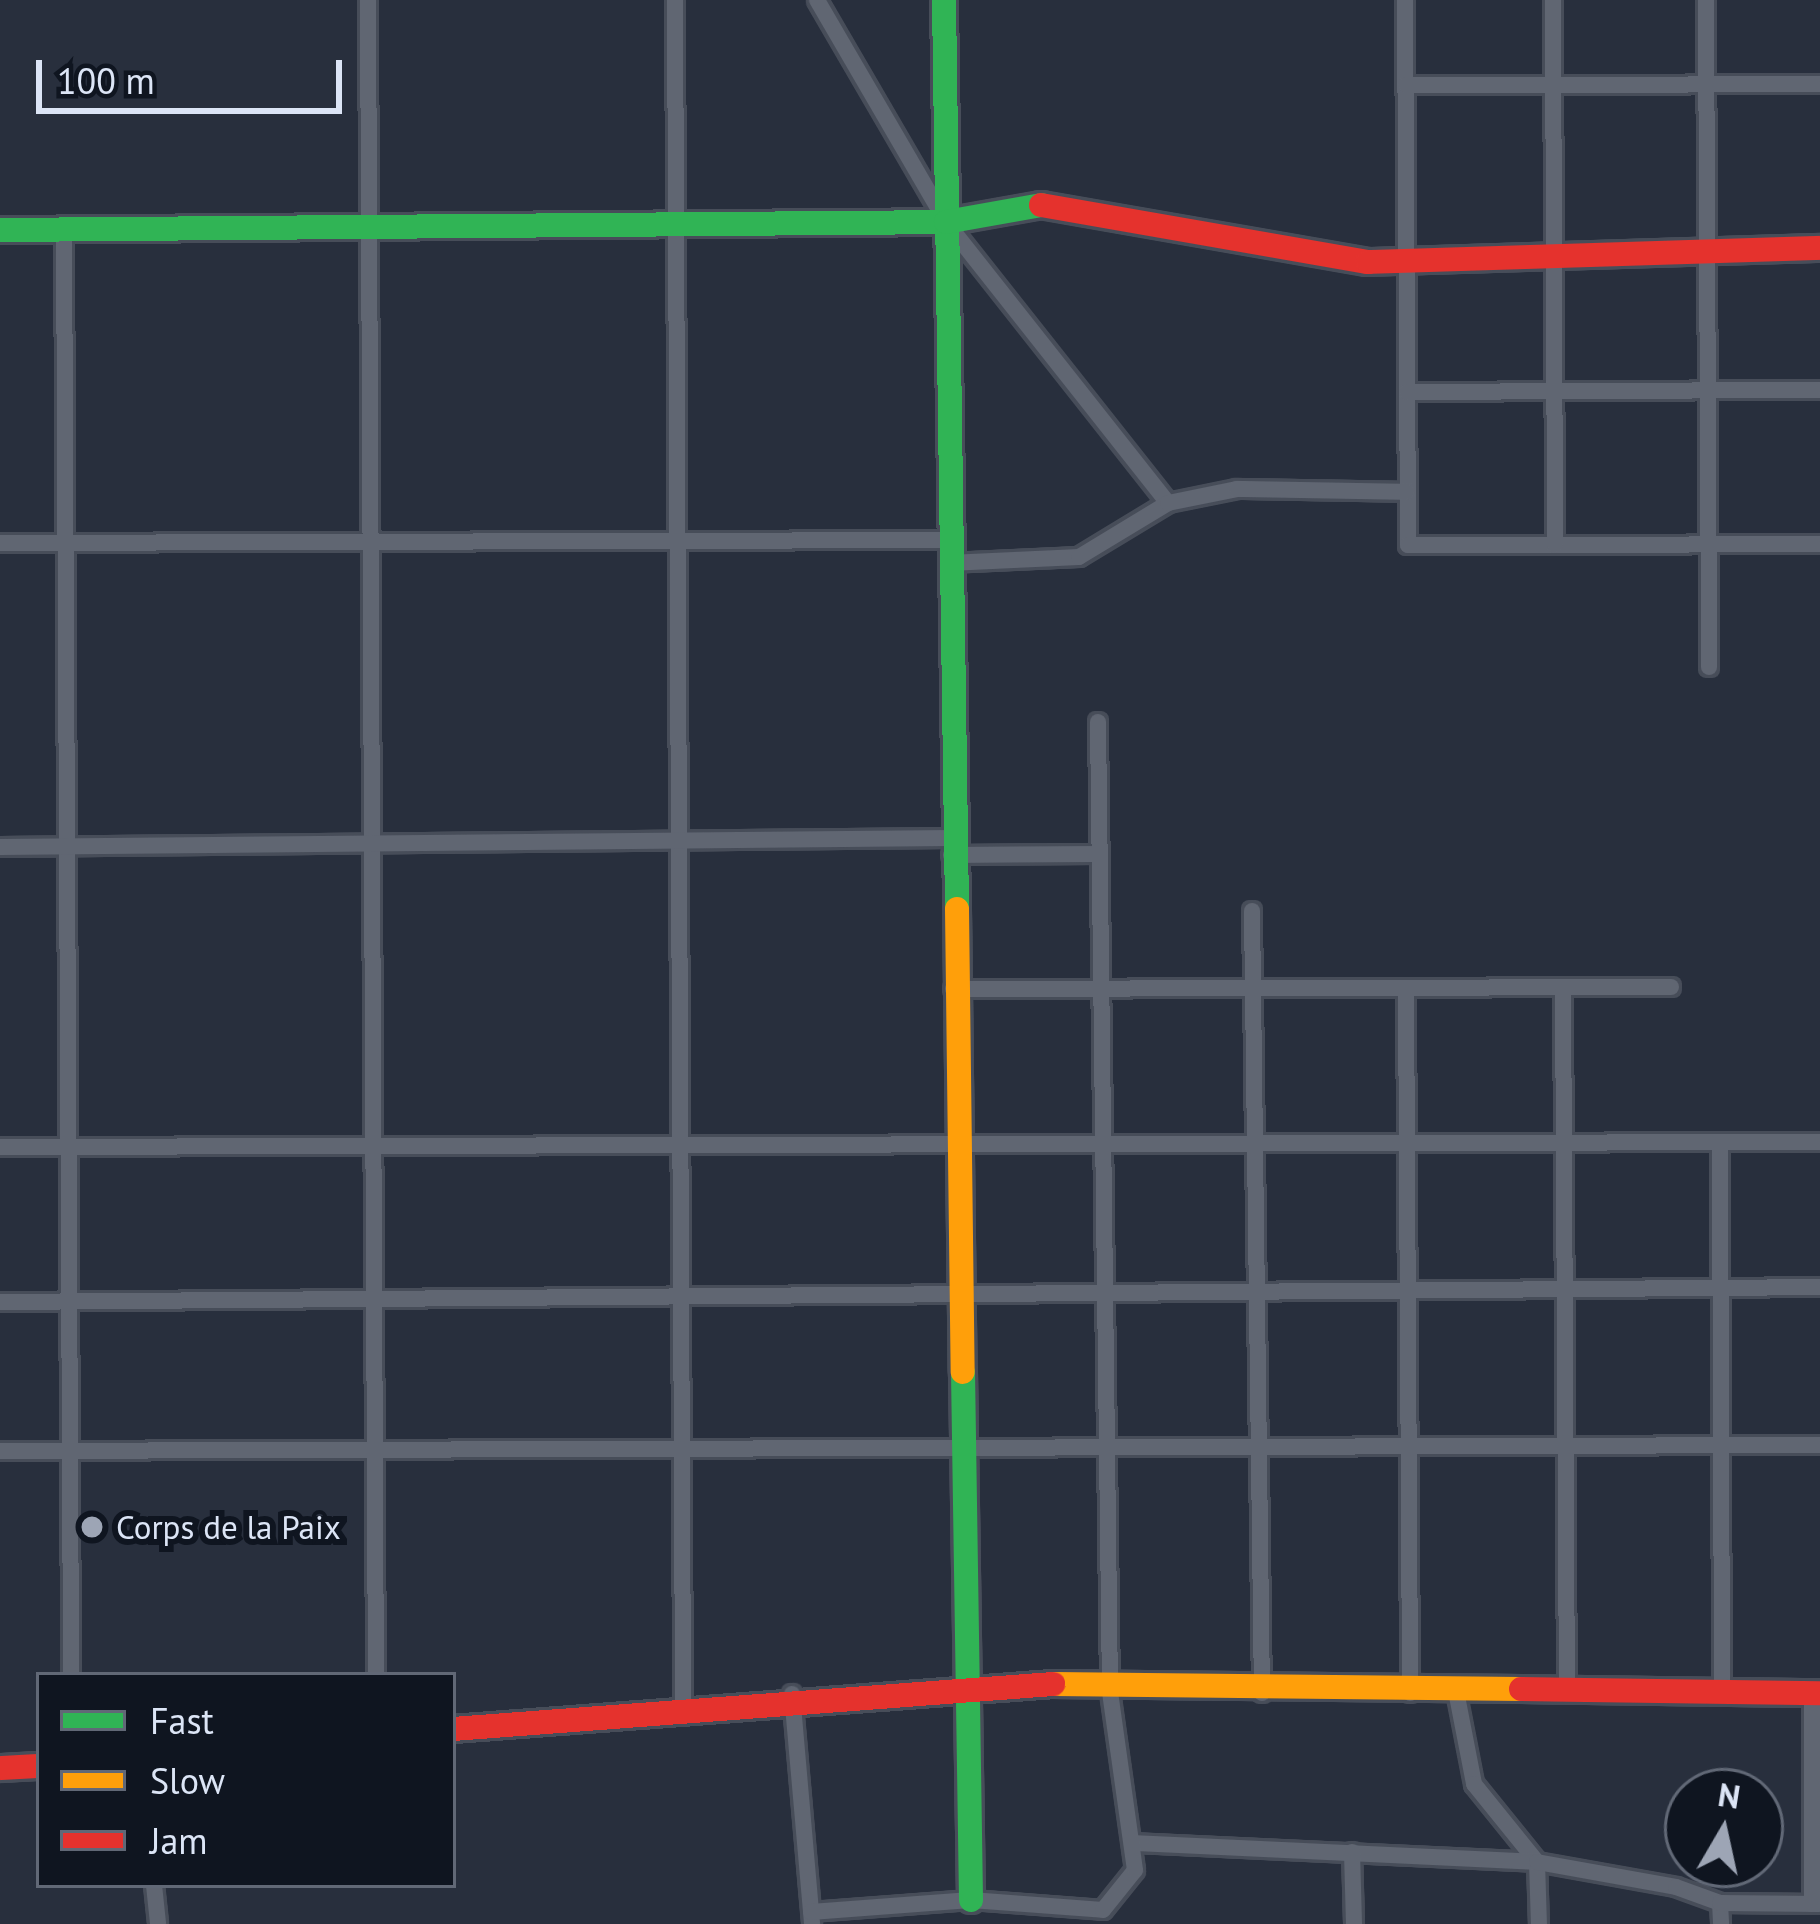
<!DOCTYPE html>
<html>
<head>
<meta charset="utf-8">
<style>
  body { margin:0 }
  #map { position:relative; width:1820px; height:1924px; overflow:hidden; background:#282f3d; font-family:"PT Sans",sans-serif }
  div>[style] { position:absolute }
  .roads { filter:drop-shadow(3px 0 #474d59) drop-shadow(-3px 0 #474d59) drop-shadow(0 3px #474d59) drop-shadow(0 -3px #474d59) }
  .street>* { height:16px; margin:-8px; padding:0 8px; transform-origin:8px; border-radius:8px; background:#606672 }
  .fast>* { height:24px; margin:-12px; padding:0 12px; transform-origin:12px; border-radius:12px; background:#30b455 }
  .slow>* { height:24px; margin:-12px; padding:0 12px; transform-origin:12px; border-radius:12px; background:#ff9f0a }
  .jam>* { height:24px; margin:-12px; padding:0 12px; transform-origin:12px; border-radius:12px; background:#e5322d }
  .dots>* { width:33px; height:33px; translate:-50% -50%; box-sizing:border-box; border:6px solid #0f1520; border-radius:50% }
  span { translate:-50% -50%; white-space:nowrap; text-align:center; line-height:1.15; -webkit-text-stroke:12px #0f1520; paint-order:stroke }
  .poi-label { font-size:33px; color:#dce5f6 }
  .left { translate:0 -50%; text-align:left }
  .legend { position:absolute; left:36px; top:1672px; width:420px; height:216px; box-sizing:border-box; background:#0f1520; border:3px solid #616876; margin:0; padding:15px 21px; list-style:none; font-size:36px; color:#dce5f6 }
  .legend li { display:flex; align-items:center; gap:24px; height:60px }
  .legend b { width:60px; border:3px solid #616876 }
  .north { position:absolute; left:1664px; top:1768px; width:120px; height:120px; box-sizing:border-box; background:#0f1520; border:3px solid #616876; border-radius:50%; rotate:9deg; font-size:33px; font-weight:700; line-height:48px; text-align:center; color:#dce5f6 }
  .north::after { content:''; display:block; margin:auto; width:42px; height:54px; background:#9da5b5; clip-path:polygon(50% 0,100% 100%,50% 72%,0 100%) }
  .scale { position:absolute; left:36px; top:60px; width:306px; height:54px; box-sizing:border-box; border:6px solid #dce5f6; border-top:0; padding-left:15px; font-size:36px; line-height:42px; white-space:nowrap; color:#dce5f6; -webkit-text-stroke:9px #0f1520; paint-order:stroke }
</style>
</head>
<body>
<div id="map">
  <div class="roads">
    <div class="street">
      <div style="left:368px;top:0;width:1675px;rotate:89.73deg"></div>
      <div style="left:675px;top:0;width:1708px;rotate:89.73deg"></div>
      <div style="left:817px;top:0;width:257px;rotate:59.8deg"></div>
      <div style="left:946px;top:222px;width:358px;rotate:51.7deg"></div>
      <div style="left:1405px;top:0;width:545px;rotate:89.68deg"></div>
      <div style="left:1408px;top:545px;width:412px;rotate:-0.1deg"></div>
      <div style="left:1553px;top:0;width:545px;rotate:89.79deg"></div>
      <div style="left:1706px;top:0;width:667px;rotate:89.74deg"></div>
      <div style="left:1406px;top:85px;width:414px;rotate:-0.1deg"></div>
      <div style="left:64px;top:230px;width:1445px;rotate:89.72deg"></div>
      <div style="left:1407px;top:392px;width:413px;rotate:-0.3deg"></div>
      <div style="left:0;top:543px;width:949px;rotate:-0.18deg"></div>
      <div style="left:949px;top:563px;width:130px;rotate:-2.6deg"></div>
      <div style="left:1079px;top:557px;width:104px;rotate:-31.2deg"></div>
      <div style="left:1168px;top:503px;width:70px;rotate:-11.5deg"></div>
      <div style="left:1237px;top:489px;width:170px;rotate:1deg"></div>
      <div style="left:0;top:847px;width:951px;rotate:-0.54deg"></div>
      <div style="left:951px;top:855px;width:148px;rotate:-0.4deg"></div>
      <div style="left:1252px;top:911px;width:782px;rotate:89.27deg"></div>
      <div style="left:1563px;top:987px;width:706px;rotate:89.68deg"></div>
      <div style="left:1406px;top:988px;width:705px;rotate:89.67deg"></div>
      <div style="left:953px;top:989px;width:718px;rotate:-0.16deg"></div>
      <div style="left:1720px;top:1142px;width:551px;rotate:89.79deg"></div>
      <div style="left:0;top:1147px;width:1820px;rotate:-0.16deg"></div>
      <div style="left:0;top:1302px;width:1820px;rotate:-0.47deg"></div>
      <div style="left:0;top:1451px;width:1820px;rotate:-0.19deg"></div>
      <div style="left:1456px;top:1691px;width:95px;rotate:79deg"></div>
      <div style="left:1474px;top:1784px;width:100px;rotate:51.1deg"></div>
      <div style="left:1537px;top:1862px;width:62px;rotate:88.2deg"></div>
      <div style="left:792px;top:1694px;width:231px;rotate:85deg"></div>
      <div style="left:1134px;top:1843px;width:403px;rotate:2.7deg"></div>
      <div style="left:1537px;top:1862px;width:141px;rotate:10.2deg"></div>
      <div style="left:1676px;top:1887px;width:47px;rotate:20deg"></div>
      <div style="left:1720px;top:1903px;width:21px;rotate:87deg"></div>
      <div style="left:1352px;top:1852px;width:72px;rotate:88.4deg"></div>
      <div style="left:154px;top:1885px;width:39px;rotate:84deg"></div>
      <div style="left:1720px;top:1903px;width:99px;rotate:0.6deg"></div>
      <div style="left:1812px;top:1904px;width:211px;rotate:-90deg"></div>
      <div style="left:811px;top:1912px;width:160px;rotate:-4.3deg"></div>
      <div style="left:971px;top:1900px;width:132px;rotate:4.3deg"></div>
      <div style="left:1103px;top:1910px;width:51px;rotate:-51.3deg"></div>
      <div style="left:1135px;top:1870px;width:181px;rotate:-98deg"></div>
      <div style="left:1110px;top:1691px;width:969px;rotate:-90.71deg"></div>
    </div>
    <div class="fast">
      <div style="left:944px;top:0;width:909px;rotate:89.18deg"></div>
      <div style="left:0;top:230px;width:946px;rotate:-0.48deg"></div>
      <div style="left:946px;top:222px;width:97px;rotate:-10.1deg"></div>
      <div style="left:963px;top:1372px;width:528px;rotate:89.13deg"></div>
    </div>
    <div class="slow">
      <div style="left:957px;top:909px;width:463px;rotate:89.3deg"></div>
      <div style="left:1053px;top:1684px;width:468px;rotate:0.6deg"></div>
    </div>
    <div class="jam">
      <div style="left:1041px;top:205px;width:332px;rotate:9.9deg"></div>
      <div style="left:1368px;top:262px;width:452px;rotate:-1.8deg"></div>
      <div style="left:1521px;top:1689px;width:299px;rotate:0.8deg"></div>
      <div style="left:453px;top:1729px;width:602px;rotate:-4.29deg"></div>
      <div style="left:0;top:1768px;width:39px;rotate:-3deg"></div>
    </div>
  </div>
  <div class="dots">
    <div style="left:92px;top:1527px;background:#9da5b5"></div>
  </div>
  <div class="poi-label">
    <span class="left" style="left:116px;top:1527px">Corps de la Paix</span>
  </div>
  <ul class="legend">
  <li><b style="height:15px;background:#30b455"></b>Fast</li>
  <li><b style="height:15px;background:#ff9f0a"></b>Slow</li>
  <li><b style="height:15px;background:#e5322d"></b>Jam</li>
  </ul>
  <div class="north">N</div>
  <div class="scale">100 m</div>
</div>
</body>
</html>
